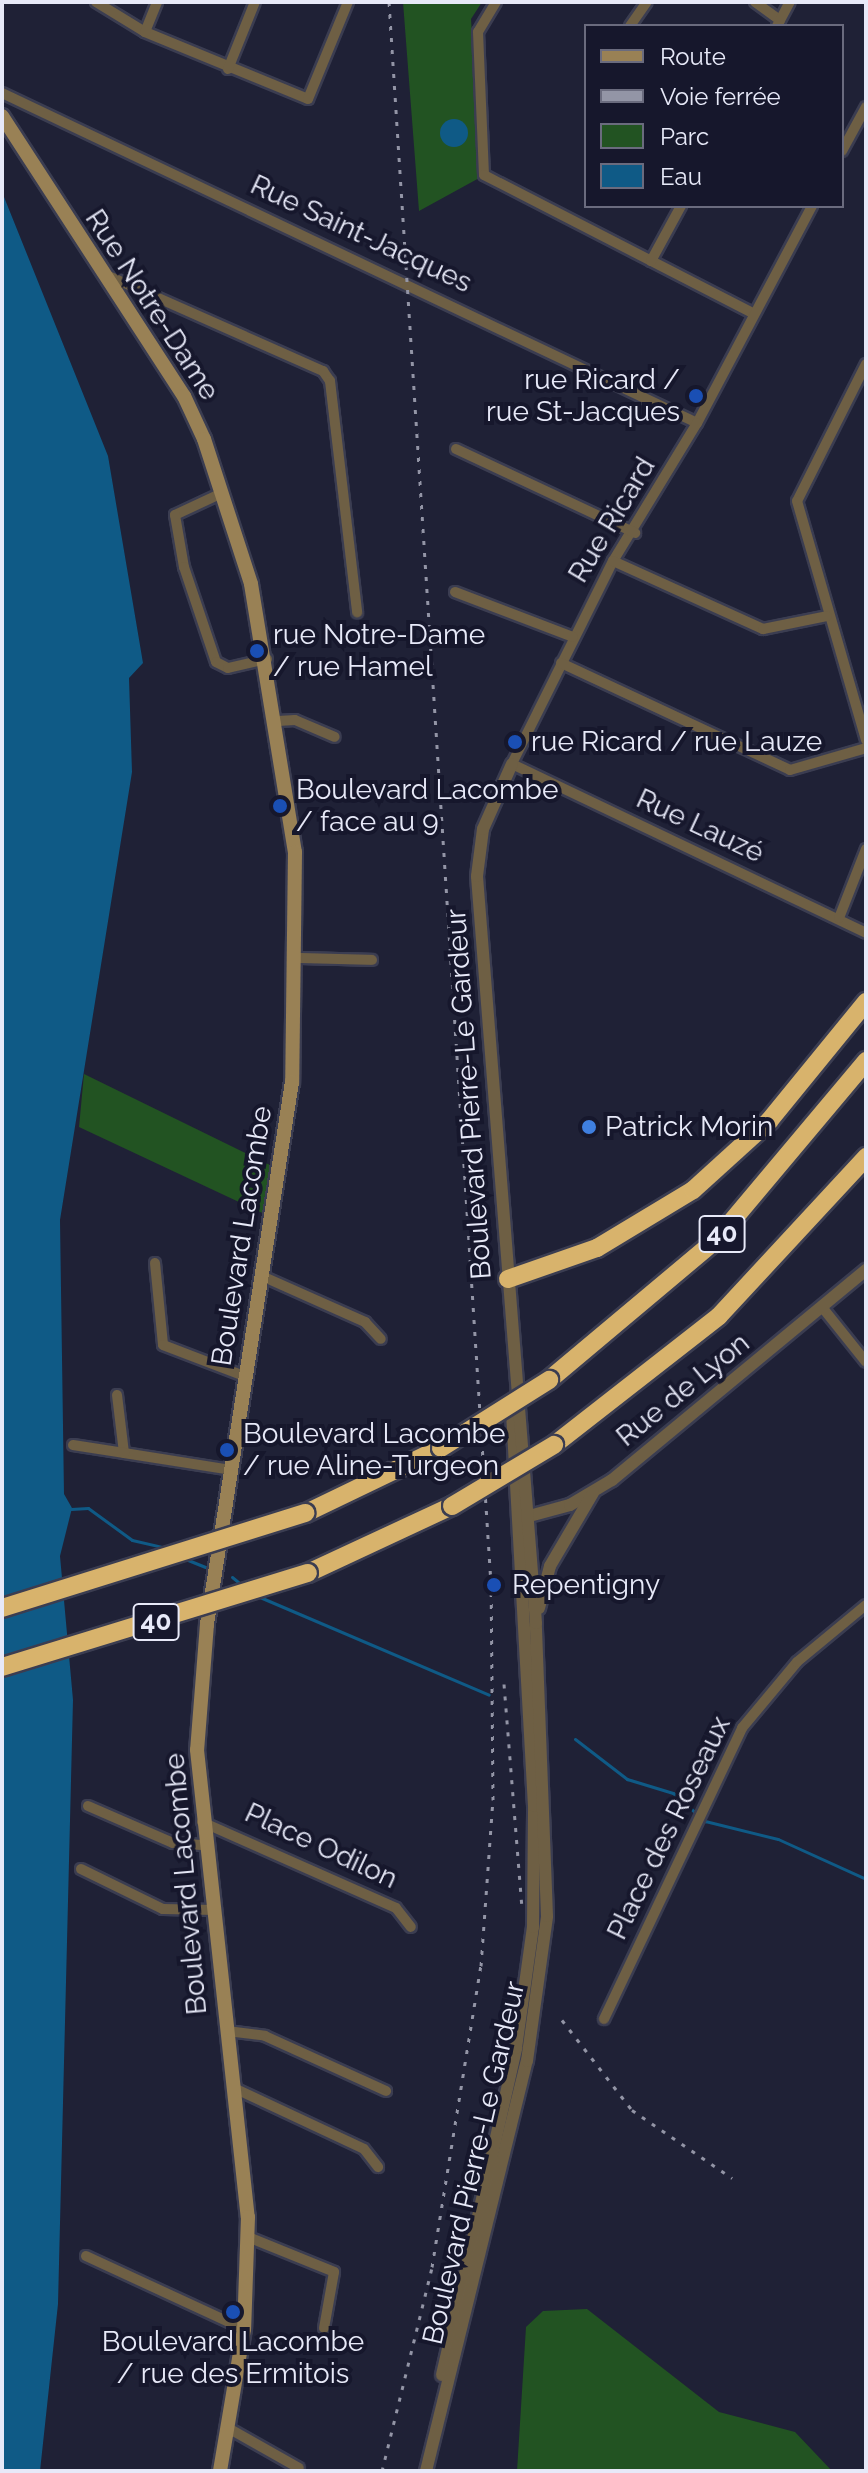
<!DOCTYPE html>
<html>
<head>
<meta charset="utf-8">
<style>
  body { margin:0 }
  #map { position:relative; width:868px; height:2473px; overflow:hidden; background:#1f2136; font-family:Raleway,sans-serif }
  div>[style] { position:absolute }
  .green>* { inset:0; background:#225322 }
  .water>* { inset:0; background:#0f5a86 }
  .round { border-radius:50% }
  .stream>* { height:3px; margin:-1.5px; padding:0 1.5px; transform-origin:1.5px; border-radius:1.5px; background:#0f5a86 }
  .roads { filter:drop-shadow(2px 0 #3b3d51) drop-shadow(-2px 0 #3b3d51) drop-shadow(0 2px #3b3d51) drop-shadow(0 -2px #3b3d51) }
  .minor>* { height:10px; margin:-5px; padding:0 5px; transform-origin:5px; border-radius:5px; background:#6e5f44 }
  .tertiary>* { height:12px; margin:-6px; padding:0 6px; transform-origin:6px; border-radius:6px; background:#6e5f44 }
  .secondary>* { height:14px; margin:-7px; padding:0 7px; transform-origin:7px; border-radius:7px; background:#998155 }
  .motorway>* { height:18px; margin:-9px; padding:0 9px; transform-origin:9px; border-radius:9px; background:#d8b36c }
  .rail>* { height:3px; margin-top:-1.5px; transform-origin:0; background:repeating-linear-gradient(90deg,#9395a6 0 4px,transparent 0 12px) }
  .bridges { filter:drop-shadow(2px 0 #3b3d51) drop-shadow(-2px 0 #3b3d51) drop-shadow(0 2px #3b3d51) drop-shadow(0 -2px #3b3d51) }
  .motorway-bridge>* { height:18px; margin:-9px; padding:0 9px; transform-origin:9px; border-radius:9px; background:#d8b36c }
  .dots>* { width:22px; height:22px; translate:-50% -50%; box-sizing:border-box; border:4px solid #16172c; border-radius:50% }
  span { translate:-50% -50%; white-space:nowrap; text-align:center; line-height:1.15; -webkit-text-stroke:8px #16172c; paint-order:stroke }
  .shield-label span { padding:2px 6px; background:#16172c; border:2px solid; border-radius:6px; -webkit-text-stroke-width:0 }
  .shield-label { font-size:26px; color:#e7e9f8; font-weight:700 }
  .street-label { font-size:28px; color:#e7e9f8 }
  .poi-label { font-size:28px; color:#e7e9f8 }
  .right { translate:-100% -50%; text-align:right }
  .left { translate:0 -50%; text-align:left }
  .frame { position:absolute; inset:0; border:4px solid #e7e9f8; pointer-events:none }
  .legend { position:absolute; left:584px; top:24px; width:260px; height:184px; box-sizing:border-box; background:#16172c; border:2px solid #6a6b7e; margin:0; padding:10px 14px; list-style:none; font-size:24px; color:#e7e9f8 }
  .legend li { display:flex; align-items:center; gap:16px; height:40px }
  .legend b { width:40px; border:2px solid #6a6b7e }
</style>
</head>
<body>
<div id="map">
  <div class="green">
    <div style="clip-path:polygon(403px 2px,482px 2px,471px 19px,481px 177px,419px 211px)"></div>
    <div style="clip-path:polygon(84px 1074px,278px 1169px,271px 1217px,79px 1127px)"></div>
    <div style="clip-path:polygon(587px 2309px,719px 2412px,795px 2432px,832px 2471px,517px 2471px,526px 2327px,543px 2311px)"></div>
  </div>
  <div class="water">
    <div class="round" style="left:440px;top:119px;width:28px;height:28px"></div>
    <div style="clip-path:polygon(2px 192px,108px 456px,143px 663px,129px 678px,132px 772px,60px 1220px,64px 1494px,72px 1508px,60px 1556px,73px 1700px,58px 2304px,40px 2471px,2px 2471px)"></div>
  </div>
  <div class="stream">
    <div style="left:71px;top:1509px;width:17px;rotate:-3deg"></div>
    <div style="left:88px;top:1508px;width:54px;rotate:36deg"></div>
    <div style="left:132px;top:1540px;width:35px;rotate:13deg"></div>
    <div style="left:183px;top:1558px;width:24px;rotate:22deg"></div>
    <div style="left:232px;top:1577px;width:14px;rotate:39deg"></div>
    <div style="left:255px;top:1595px;width:254px;rotate:23.1deg"></div>
    <div style="left:575px;top:1739px;width:66px;rotate:37.6deg"></div>
    <div style="left:627px;top:1779px;width:48px;rotate:16.9deg"></div>
    <div style="left:673px;top:1793px;width:43px;rotate:41.2deg"></div>
    <div style="left:705px;top:1821px;width:75px;rotate:13.9deg"></div>
    <div style="left:778px;top:1839px;width:97px;rotate:24.4deg"></div>
  </div>
  <div class="roads">
    <div class="minor">
      <div style="left:96px;top:2px;width:57px;rotate:31.5deg"></div>
      <div style="left:145px;top:32px;width:176px;rotate:22.3deg"></div>
      <div style="left:308px;top:99px;width:105px;rotate:-67.6deg"></div>
      <div style="left:496px;top:2px;width:35px;rotate:121deg"></div>
      <div style="left:478px;top:32px;width:143px;rotate:87.6deg"></div>
      <div style="left:484px;top:175px;width:302px;rotate:27.2deg"></div>
      <div style="left:755px;top:2px;width:31px;rotate:36deg"></div>
      <div style="left:630px;top:26px;width:29px;rotate:-55deg"></div>
      <div style="left:777px;top:26px;width:27px;rotate:-62deg"></div>
      <div style="left:145px;top:32px;width:32px;rotate:-68deg"></div>
      <div style="left:228px;top:69px;width:72px;rotate:-68.1deg"></div>
      <div style="left:2px;top:93px;width:769px;rotate:25.4deg"></div>
      <div style="left:842px;top:151px;width:50px;rotate:-61.4deg"></div>
      <div style="left:812px;top:206px;width:246px;rotate:117.9deg"></div>
      <div style="left:697px;top:423px;width:162px;rotate:121.3deg"></div>
      <div style="left:613px;top:561px;width:227px;rotate:116.5deg"></div>
      <div style="left:512px;top:764px;width:392px;rotate:25.5deg"></div>
      <div style="left:651px;top:261px;width:63px;rotate:-61.4deg"></div>
      <div style="left:104px;top:274px;width:240px;rotate:23.9deg"></div>
      <div style="left:323px;top:371px;width:12px;rotate:55deg"></div>
      <div style="left:330px;top:381px;width:233px;rotate:83.3deg"></div>
      <div style="left:866px;top:364px;width:153px;rotate:116.7deg"></div>
      <div style="left:797px;top:501px;width:249px;rotate:73.9deg"></div>
      <div style="left:456px;top:449px;width:198px;rotate:25.1deg"></div>
      <div style="left:222px;top:493px;width:52px;rotate:154.9deg"></div>
      <div style="left:175px;top:515px;width:53px;rotate:80.2deg"></div>
      <div style="left:184px;top:567px;width:100px;rotate:71.4deg"></div>
      <div style="left:216px;top:662px;width:13px;rotate:27deg"></div>
      <div style="left:228px;top:668px;width:40px;rotate:-13deg"></div>
      <div style="left:613px;top:561px;width:165px;rotate:24.4deg"></div>
      <div style="left:763px;top:629px;width:65px;rotate:-11.5deg"></div>
      <div style="left:455px;top:592px;width:126px;rotate:20.9deg"></div>
      <div style="left:561px;top:663px;width:253px;rotate:25deg"></div>
      <div style="left:790px;top:770px;width:79px;rotate:-16.1deg"></div>
      <div style="left:278px;top:721px;width:17px;rotate:-3deg"></div>
      <div style="left:295px;top:720px;width:43px;rotate:23deg"></div>
      <div style="left:839px;top:918px;width:74px;rotate:-68.6deg"></div>
      <div style="left:296px;top:958px;width:76px;rotate:1.5deg"></div>
      <div style="left:155px;top:1263px;width:82px;rotate:84.4deg"></div>
      <div style="left:163px;top:1345px;width:90px;rotate:20.9deg"></div>
      <div style="left:264px;top:1277px;width:111px;rotate:24deg"></div>
      <div style="left:365px;top:1322px;width:23px;rotate:47deg"></div>
      <div style="left:822px;top:1307px;width:70px;rotate:51.3deg"></div>
      <div style="left:117px;top:1395px;width:58px;rotate:83.1deg"></div>
      <div style="left:124px;top:1453px;width:108px;rotate:9deg"></div>
      <div style="left:73px;top:1445px;width:52px;rotate:8.9deg"></div>
      <div style="left:88px;top:1806px;width:93px;rotate:23.5deg"></div>
      <div style="left:173px;top:1843px;width:32px;rotate:4deg"></div>
      <div style="left:202px;top:1822px;width:212px;rotate:23.9deg"></div>
      <div style="left:396px;top:1908px;width:24px;rotate:52deg"></div>
      <div style="left:81px;top:1869px;width:91px;rotate:26deg"></div>
      <div style="left:163px;top:1909px;width:52px;rotate:1.1deg"></div>
      <div style="left:604px;top:2019px;width:322px;rotate:-64.6deg"></div>
      <div style="left:742px;top:1728px;width:86px;rotate:-50.2deg"></div>
      <div style="left:797px;top:1662px;width:89px;rotate:-39.6deg"></div>
      <div style="left:227px;top:2031px;width:38px;rotate:7deg"></div>
      <div style="left:265px;top:2036px;width:133px;rotate:24.4deg"></div>
      <div style="left:236px;top:2089px;width:141px;rotate:25.1deg"></div>
      <div style="left:364px;top:2149px;width:23px;rotate:52deg"></div>
      <div style="left:248px;top:2237px;width:93px;rotate:22.1deg"></div>
      <div style="left:334px;top:2272px;width:57px;rotate:100.1deg"></div>
      <div style="left:86px;top:2256px;width:174px;rotate:24.8deg"></div>
      <div style="left:230px;top:2429px;width:79px;rotate:29.5deg"></div>
    </div>
    <div class="tertiary">
      <div style="left:522px;top:1518px;width:50px;rotate:-15.2deg"></div>
      <div style="left:570px;top:1505px;width:49px;rotate:-30.8deg"></div>
      <div style="left:612px;top:1480px;width:330px;rotate:-39.6deg"></div>
      <div style="left:539px;top:1608px;width:43px;rotate:-75.3deg"></div>
      <div style="left:550px;top:1566px;width:85px;rotate:-59.5deg"></div>
      <div style="left:442px;top:2375px;width:335px;rotate:-77.2deg"></div>
      <div style="left:516px;top:2048px;width:122px;rotate:-82deg"></div>
      <div style="left:533px;top:1927px;width:121px;rotate:-89.5deg"></div>
      <div style="left:534px;top:1806px;width:395px;rotate:-93.2deg"></div>
      <div style="left:426px;top:2471px;width:422px;rotate:-76.2deg"></div>
      <div style="left:527px;top:2061px;width:146px;rotate:-82.1deg"></div>
      <div style="left:547px;top:1916px;width:293px;rotate:-92.2deg"></div>
      <div style="left:536px;top:1623px;width:749px;rotate:-94.52deg"></div>
      <div style="left:477px;top:876px;width:47px;rotate:-82.7deg"></div>
      <div style="left:483px;top:829px;width:71px;rotate:-66deg"></div>
    </div>
    <div class="secondary">
      <div style="left:2px;top:116px;width:334px;rotate:57deg"></div>
      <div style="left:184px;top:396px;width:47px;rotate:65.1deg"></div>
      <div style="left:204px;top:439px;width:152px;rotate:72deg"></div>
      <div style="left:251px;top:584px;width:272px;rotate:80.7deg"></div>
      <div style="left:295px;top:852px;width:230px;rotate:90.7deg"></div>
      <div style="left:292px;top:1082px;width:549px;rotate:98.91deg"></div>
      <div style="left:207px;top:1624px;width:126px;rotate:94.5deg"></div>
      <div style="left:197px;top:1750px;width:470px;rotate:83.8deg"></div>
      <div style="left:248px;top:2217px;width:112px;rotate:92deg"></div>
      <div style="left:244px;top:2329px;width:144px;rotate:99.6deg"></div>
    </div>
    <div class="motorway">
      <div style="left:508px;top:1279px;width:94px;rotate:-19.2deg"></div>
      <div style="left:597px;top:1248px;width:112px;rotate:-31.1deg"></div>
      <div style="left:693px;top:1190px;width:103px;rotate:-42.2deg"></div>
      <div style="left:769px;top:1121px;width:154px;rotate:-50.8deg"></div>
      <div style="left:549px;top:1380px;width:218px;rotate:-40deg"></div>
      <div style="left:716px;top:1240px;width:234px;rotate:-50deg"></div>
      <div style="left:554px;top:1445px;width:209px;rotate:-38deg"></div>
      <div style="left:719px;top:1316px;width:217px;rotate:-47.2deg"></div>
      <div style="left:306px;top:1513px;width:150px;rotate:-25.7deg"></div>
      <div style="left:308px;top:1573px;width:159px;rotate:-25deg"></div>
    </div>
  </div>
  <div class="rail">
    <div style="left:389px;top:2px;width:1584px;rotate:86.31deg"></div>
    <div style="left:504px;top:1684px;width:224px;rotate:85.4deg"></div>
    <div style="left:562px;top:2020px;width:114px;rotate:52.1deg"></div>
    <div style="left:632px;top:2110px;width:121px;rotate:34.2deg"></div>
    <div style="left:382px;top:2471px;width:210px;rotate:-76.2deg"></div>
    <div style="left:432px;top:2267px;width:305px;rotate:-80.8deg"></div>
    <div style="left:481px;top:1966px;width:166px;rotate:-85.9deg"></div>
    <div style="left:493px;top:1800px;width:211px;rotate:-90.5deg"></div>
  </div>
  <div class="bridges">
    <div class="motorway-bridge">
      <div style="left:441px;top:1448px;width:128px;rotate:-32.2deg"></div>
      <div style="left:452px;top:1506px;width:119px;rotate:-30.9deg"></div>
      <div style="left:2px;top:1608px;width:318px;rotate:-17.4deg"></div>
      <div style="left:2px;top:1667px;width:320px;rotate:-17.1deg"></div>
    </div>
  </div>
  <div class="dots">
    <div style="left:696px;top:396px;background:#1a4fb4"></div>
    <div style="left:257px;top:651px;background:#1a4fb4"></div>
    <div style="left:515px;top:742px;background:#1a4fb4"></div>
    <div style="left:280px;top:806px;background:#1a4fb4"></div>
    <div style="left:589px;top:1127px;background:#3f7fe0"></div>
    <div style="left:227px;top:1450px;background:#1a4fb4"></div>
    <div style="left:494px;top:1585px;background:#1a4fb4"></div>
    <div style="left:233px;top:2312px;background:#1a4fb4"></div>
  </div>
  <div class="shield-label">
    <span style="left:722px;top:1234px">40</span>
    <span style="left:156px;top:1622px">40</span>
  </div>
  <div class="street-label">
    <span style="left:361px;top:234px;rotate:25deg">Rue Saint-Jacques</span>
    <span style="left:152px;top:305px;rotate:57deg">Rue Notre-Dame</span>
    <span style="left:612px;top:520px;rotate:-59deg">Rue Ricard</span>
    <span style="left:700px;top:826px;rotate:25deg">Rue Lauzé</span>
    <span style="left:469px;top:1094px;rotate:-94deg">Boulevard Pierre-Le Gardeur</span>
    <span style="left:242px;top:1236px;rotate:-81deg">Boulevard Lacombe</span>
    <span style="left:683px;top:1390px;rotate:-39deg">Rue de Lyon</span>
    <span style="left:669px;top:1828px;rotate:-64deg">Place des Roseaux</span>
    <span style="left:321px;top:1846px;rotate:25deg">Place Odilon</span>
    <span style="left:186px;top:1884px;rotate:-95deg">Boulevard Lacombe</span>
    <span style="left:474px;top:2163px;rotate:-77deg">Boulevard Pierre-Le Gardeur</span>
  </div>
  <div class="poi-label">
    <span class="right" style="left:680px;top:396px">rue Ricard /<br>rue St-Jacques</span>
    <span class="left" style="left:273px;top:651px">rue Notre-Dame<br>/ rue Hamel</span>
    <span class="left" style="left:531px;top:742px">rue Ricard / rue Lauze</span>
    <span class="left" style="left:296px;top:806px">Boulevard Lacombe<br>/ face au 9</span>
    <span class="left" style="left:605px;top:1127px">Patrick Morin</span>
    <span class="left" style="left:243px;top:1450px">Boulevard Lacombe<br>/ rue Aline-Turgeon</span>
    <span class="left" style="left:512px;top:1585px">Repentigny</span>
    <span style="left:233px;top:2358px">Boulevard Lacombe<br>/ rue des Ermitois</span>
  </div>
  <div class="frame"></div>
  <ul class="legend">
  <li><b style="height:10px;background:#998155"></b>Route</li>
  <li><b style="height:10px;background:#9395a6"></b>Voie ferrée</li>
  <li><b style="height:22px;background:#225322"></b>Parc</li>
  <li><b style="height:22px;background:#0f5a86"></b>Eau</li>
  </ul>
</div>
</body>
</html>
